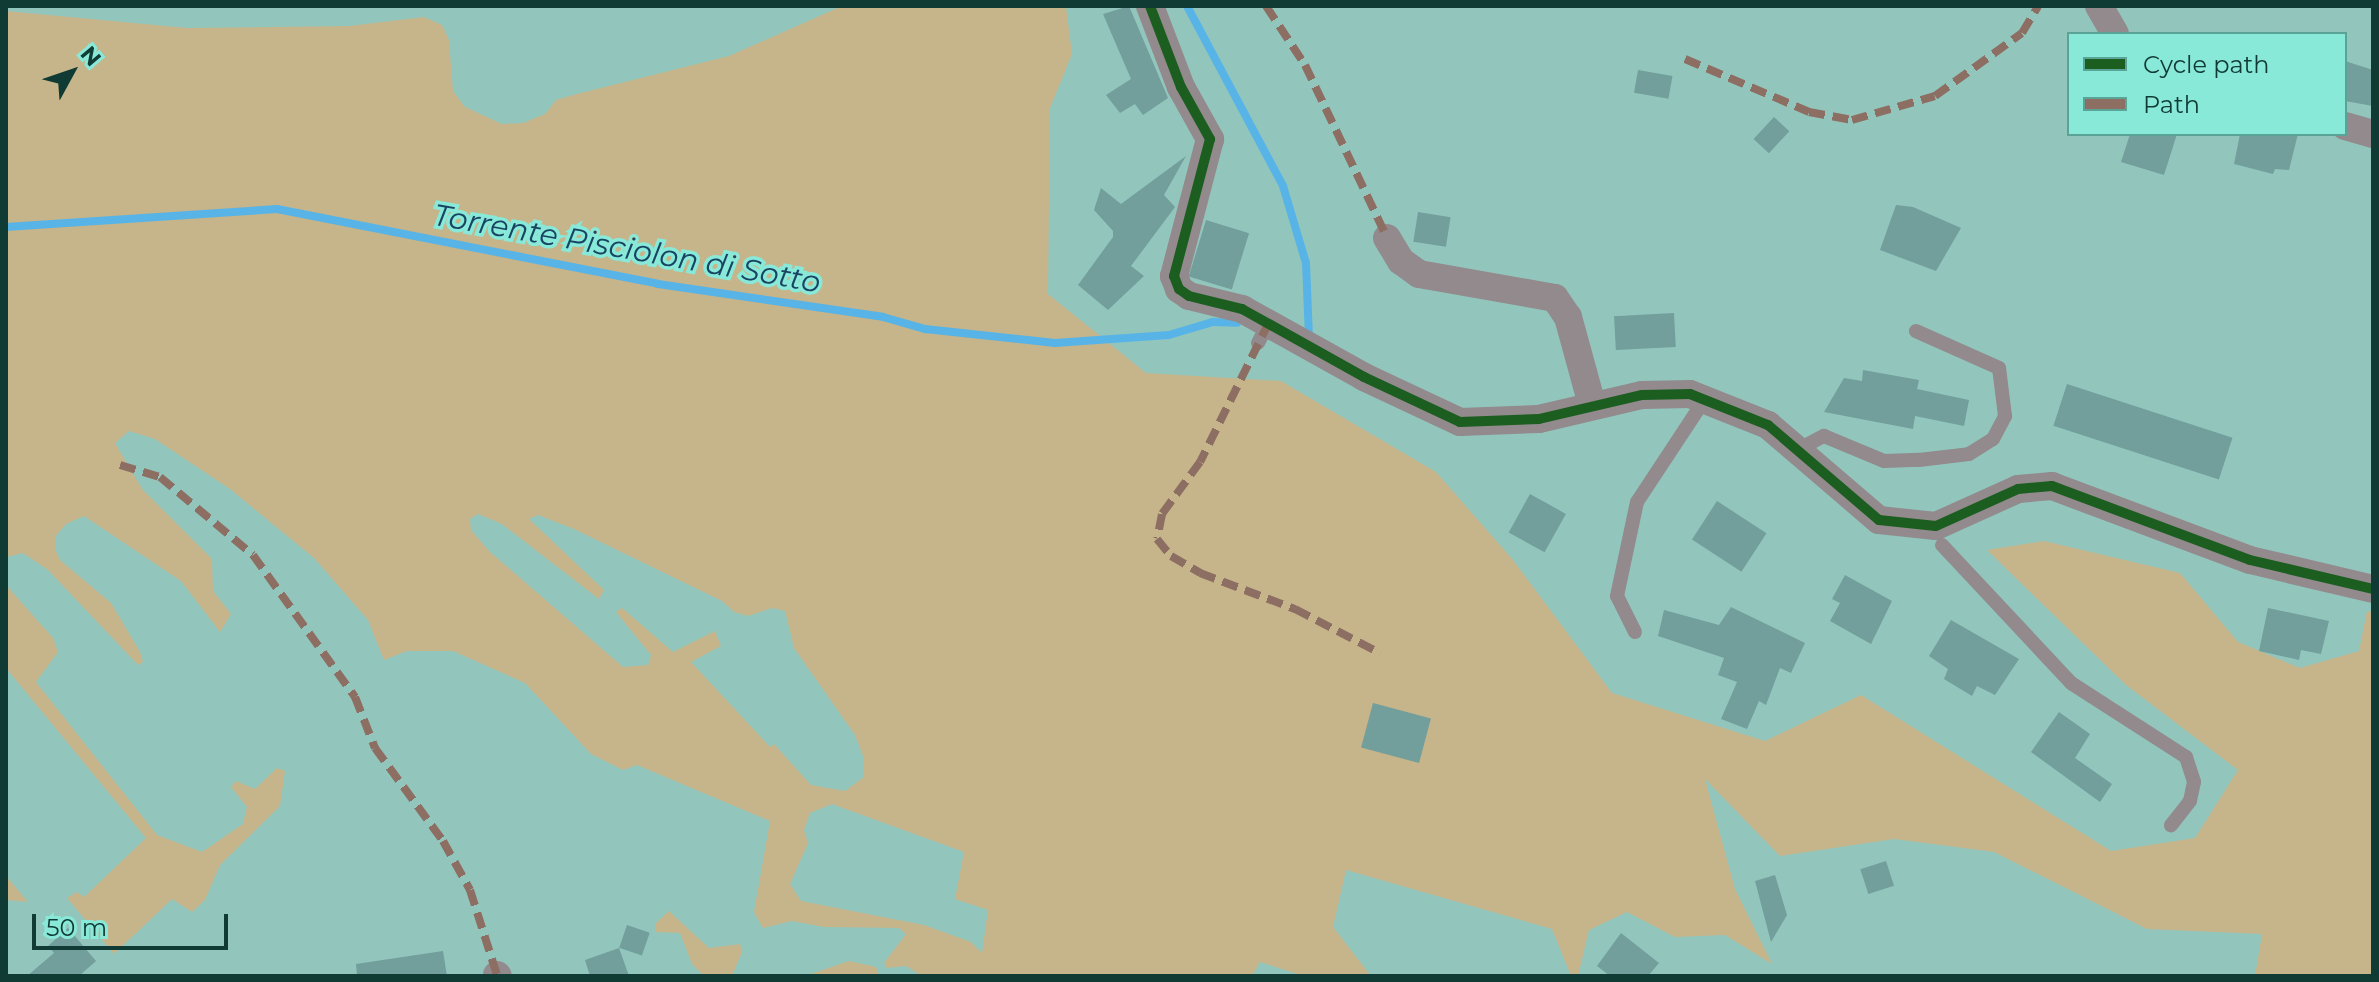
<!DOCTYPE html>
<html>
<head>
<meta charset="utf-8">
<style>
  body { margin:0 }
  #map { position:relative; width:2379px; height:982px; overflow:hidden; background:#92c6bd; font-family:Montserrat,sans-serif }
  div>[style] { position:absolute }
  .green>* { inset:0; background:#c6b48a }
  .stream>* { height:8px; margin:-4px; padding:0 4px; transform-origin:4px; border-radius:4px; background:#58b4e6 }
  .building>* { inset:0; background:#729e9b; transform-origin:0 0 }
  .lane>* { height:14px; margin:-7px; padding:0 7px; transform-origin:7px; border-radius:7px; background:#928a8d }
  .street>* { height:28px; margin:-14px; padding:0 14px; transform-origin:14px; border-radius:14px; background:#928a8d }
  .quiet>* { height:8px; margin-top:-4px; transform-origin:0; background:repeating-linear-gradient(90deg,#8d6e63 0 16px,transparent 0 24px) }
  .cycleway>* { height:10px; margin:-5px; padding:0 5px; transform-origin:5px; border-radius:5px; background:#1b5e20 }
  span { translate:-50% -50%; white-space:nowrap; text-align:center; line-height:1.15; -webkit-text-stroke:7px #89e9d9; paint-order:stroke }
  .water-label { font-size:30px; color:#184462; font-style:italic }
  .frame { position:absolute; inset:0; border:8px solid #103a34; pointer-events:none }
  .legend { position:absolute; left:2067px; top:32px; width:280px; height:104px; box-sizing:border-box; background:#89e9d9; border:2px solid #59a397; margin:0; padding:10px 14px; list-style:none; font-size:24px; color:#103a34 }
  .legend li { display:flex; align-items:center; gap:16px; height:40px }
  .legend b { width:40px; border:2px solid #59a397 }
  .north { position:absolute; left:32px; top:32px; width:80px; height:80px; -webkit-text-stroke:6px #89e9d9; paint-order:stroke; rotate:50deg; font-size:22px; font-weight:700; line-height:32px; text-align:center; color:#103a34 }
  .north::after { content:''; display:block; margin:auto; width:28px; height:36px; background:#103a34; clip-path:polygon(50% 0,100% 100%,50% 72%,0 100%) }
  .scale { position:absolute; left:32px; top:914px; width:196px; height:36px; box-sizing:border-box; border:4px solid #103a34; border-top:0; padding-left:10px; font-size:24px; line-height:28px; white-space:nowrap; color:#103a34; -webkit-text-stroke:6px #89e9d9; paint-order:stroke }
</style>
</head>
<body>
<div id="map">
  <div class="green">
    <div style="clip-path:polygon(evenodd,842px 6px,1066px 6px,1072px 54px,1050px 108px,1048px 294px,1146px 373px,1281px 381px,1436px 472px,1513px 560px,1612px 693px,1765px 741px,1861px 695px,2111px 851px,2195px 838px,2238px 770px,2126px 685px,1987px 550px,2044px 541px,2180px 573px,2238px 642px,2300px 668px,2359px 651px,2367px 611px,2373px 612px,2373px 976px,2255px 976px,2262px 934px,2147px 929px,1994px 852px,1894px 839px,1780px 856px,1705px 779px,1735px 889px,1772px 964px,1725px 935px,1675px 937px,1627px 912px,1589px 930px,1578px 976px,1571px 976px,1552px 929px,1346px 870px,1333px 927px,1371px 976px,1304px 976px,1260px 962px,1252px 976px,922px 976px,906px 966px,887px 968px,884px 963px,906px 934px,899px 928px,824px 927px,792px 921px,763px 928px,754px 912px,770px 821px,637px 765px,623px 770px,591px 754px,525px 683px,453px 651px,407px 651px,384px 660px,368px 620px,314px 558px,230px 489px,155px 439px,129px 431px,115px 443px,142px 489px,212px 559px,213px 591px,231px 614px,220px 632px,181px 581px,84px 516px,66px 524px,55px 537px,55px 549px,60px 560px,111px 603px,140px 652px,143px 662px,138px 665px,48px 570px,23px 553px,6px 557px,6px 11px,187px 28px,349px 26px,424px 17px,442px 25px,449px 40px,453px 91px,465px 107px,502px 124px,523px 123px,545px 114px,556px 100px,577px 94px,729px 56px,842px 6px,478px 514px,502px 524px,599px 599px,604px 590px,529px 519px,538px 515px,574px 529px,722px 601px,734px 612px,748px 616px,772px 608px,785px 611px,794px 648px,855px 735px,863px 756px,864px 777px,845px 791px,811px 785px,774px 744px,770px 747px,691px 662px,721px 646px,715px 631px,673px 652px,622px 608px,616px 612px,651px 655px,648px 665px,623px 667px,490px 552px,471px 530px,470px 519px,478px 514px,842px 6px,832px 804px,964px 852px,955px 899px,988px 910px,982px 953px,971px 942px,924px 925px,801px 901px,790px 884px,808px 843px,804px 830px,810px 813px,832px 804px)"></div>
    <div style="clip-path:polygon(6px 585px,53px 638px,58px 652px,36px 682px,157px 835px,202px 852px,243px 824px,247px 807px,231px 787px,236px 781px,255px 789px,277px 768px,285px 771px,280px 806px,220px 865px,205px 900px,192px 912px,172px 899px,114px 954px,67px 898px,77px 892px,84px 897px,146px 838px,6px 668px)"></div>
    <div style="clip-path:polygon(6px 876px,28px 902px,6px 900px)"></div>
    <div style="clip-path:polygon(669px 911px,709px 948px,740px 944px,742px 952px,732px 976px,704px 976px,692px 964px,680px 933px,656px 932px,656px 923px)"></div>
    <div style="clip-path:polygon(849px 961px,876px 967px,879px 976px,805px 976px)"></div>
  </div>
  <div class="stream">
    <div style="left:1187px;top:6px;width:204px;rotate:61.9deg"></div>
    <div style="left:1283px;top:186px;width:80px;rotate:73.4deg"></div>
    <div style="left:1306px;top:263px;width:75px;rotate:87.7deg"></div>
    <div style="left:6px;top:227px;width:272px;rotate:-3.8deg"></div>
    <div style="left:277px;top:209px;width:388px;rotate:11.1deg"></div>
    <div style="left:658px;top:284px;width:227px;rotate:8.3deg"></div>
    <div style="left:883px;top:317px;width:44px;rotate:15.9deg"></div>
    <div style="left:925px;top:329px;width:131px;rotate:6.1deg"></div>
    <div style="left:1055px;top:343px;width:114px;rotate:-4deg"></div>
    <div style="left:1169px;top:335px;width:46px;rotate:-16.5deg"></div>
    <div style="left:1213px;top:322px;width:24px;rotate:2deg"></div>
  </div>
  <div class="building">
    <div style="clip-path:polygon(1129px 6px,1168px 98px,1143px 115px,1135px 104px,1120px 113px,1106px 95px,1131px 79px,1103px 14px)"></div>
    <div style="clip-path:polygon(2345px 61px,2373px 70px,2373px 106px,2345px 101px)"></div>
    <div style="left:1638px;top:70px;width:35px;height:23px;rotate:10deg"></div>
    <div style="left:1774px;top:117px;width:21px;height:30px;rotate:43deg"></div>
    <div style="clip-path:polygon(2130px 134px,2177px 134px,2164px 175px,2121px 162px)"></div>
    <div style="clip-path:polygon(2240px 134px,2298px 134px,2289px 170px,2275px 169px,2273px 174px,2234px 164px)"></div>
    <div style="clip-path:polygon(1186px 156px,1164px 195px,1175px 207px,1131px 266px,1144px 276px,1108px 310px,1078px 285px,1113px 237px,1113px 231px,1094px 210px,1101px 188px,1121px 204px)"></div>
    <div style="clip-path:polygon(1896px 205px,1913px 207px,1961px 228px,1936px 271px,1880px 250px)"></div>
    <div style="left:1418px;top:212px;width:33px;height:30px;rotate:9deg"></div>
    <div style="left:1206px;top:220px;width:45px;height:59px;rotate:17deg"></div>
    <div style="left:1674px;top:313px;width:34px;height:60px;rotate:87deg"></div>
    <div style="clip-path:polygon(1863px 370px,1919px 380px,1917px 389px,1969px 400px,1964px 426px,1915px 416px,1913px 429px,1824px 412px,1844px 378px,1862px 381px)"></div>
    <div style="left:2067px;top:384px;width:174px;height:44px;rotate:18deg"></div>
    <div style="left:1530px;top:494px;width:41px;height:44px;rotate:29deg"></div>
    <div style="left:1717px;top:501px;width:59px;height:46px;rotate:33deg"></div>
    <div style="clip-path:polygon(1845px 575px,1892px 601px,1871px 644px,1830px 621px,1840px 603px,1832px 599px)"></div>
    <div style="clip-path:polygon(1731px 607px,1805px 643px,1791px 673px,1780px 668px,1766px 705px,1759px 701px,1747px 729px,1721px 719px,1737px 682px,1718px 675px,1724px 658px,1658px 636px,1664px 610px,1719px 625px)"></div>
    <div style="clip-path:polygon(2268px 608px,2329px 621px,2321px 654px,2301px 650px,2299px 660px,2259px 651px)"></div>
    <div style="clip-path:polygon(1951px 620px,2019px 659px,1995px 695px,1977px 686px,1972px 696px,1944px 679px,1948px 669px,1929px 656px)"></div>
    <div style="left:1373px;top:703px;width:60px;height:46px;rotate:15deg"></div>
    <div style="clip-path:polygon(2059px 712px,2090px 734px,2075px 758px,2112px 784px,2100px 802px,2031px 752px)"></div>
    <div style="left:1886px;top:861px;width:26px;height:27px;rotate:72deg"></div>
    <div style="clip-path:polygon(1775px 875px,1787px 915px,1771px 942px,1755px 881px)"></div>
    <div style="left:627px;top:925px;width:24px;height:24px;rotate:19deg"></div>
    <div style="clip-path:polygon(68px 928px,96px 961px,79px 976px,27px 976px,54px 953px,48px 946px)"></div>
    <div style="clip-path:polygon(1621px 933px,1659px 963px,1648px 976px,1610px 976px,1597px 966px)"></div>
    <div style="clip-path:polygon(619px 948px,629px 976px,590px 976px,585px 960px)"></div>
    <div style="clip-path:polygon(443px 951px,447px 976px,357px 976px,356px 964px)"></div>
  </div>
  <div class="lane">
    <div style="left:1258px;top:343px;width:24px;rotate:-62deg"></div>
    <div style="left:1801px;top:448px;width:26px;rotate:-28deg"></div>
    <div style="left:1824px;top:436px;width:65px;rotate:22.6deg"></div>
    <div style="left:1884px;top:461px;width:35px;rotate:-2deg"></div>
    <div style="left:1919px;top:460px;width:50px;rotate:-6.8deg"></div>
    <div style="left:1969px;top:454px;width:28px;rotate:-32deg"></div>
    <div style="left:1993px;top:439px;width:26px;rotate:-62deg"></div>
    <div style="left:2005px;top:416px;width:48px;rotate:-97.1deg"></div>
    <div style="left:1999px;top:368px;width:91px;rotate:-156deg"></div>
    <div style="left:1942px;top:545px;width:189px;rotate:46.9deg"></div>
    <div style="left:2071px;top:683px;width:137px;rotate:32.8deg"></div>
    <div style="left:2186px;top:757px;width:26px;rotate:72deg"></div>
    <div style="left:2194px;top:782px;width:19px;rotate:102deg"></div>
    <div style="left:2190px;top:801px;width:31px;rotate:128deg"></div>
    <div style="left:1635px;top:632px;width:40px;rotate:-116.6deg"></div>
    <div style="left:1617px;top:596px;width:96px;rotate:-78deg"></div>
    <div style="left:1637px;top:502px;width:123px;rotate:-56.6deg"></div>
  </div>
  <div class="street">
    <div style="left:1150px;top:6px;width:87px;rotate:69.1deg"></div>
    <div style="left:1181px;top:87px;width:60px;rotate:60.9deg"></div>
    <div style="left:1210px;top:139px;width:142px;rotate:104.7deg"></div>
    <div style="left:1174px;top:276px;width:14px;rotate:69deg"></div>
    <div style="left:1179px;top:289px;width:12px;rotate:35deg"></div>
    <div style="left:1189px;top:296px;width:55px;rotate:13.8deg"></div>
    <div style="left:1242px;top:309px;width:140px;rotate:29.1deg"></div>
    <div style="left:1364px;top:377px;width:106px;rotate:25.1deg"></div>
    <div style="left:1460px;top:422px;width:79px;rotate:-2.2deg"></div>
    <div style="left:1539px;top:419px;width:106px;rotate:-13.1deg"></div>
    <div style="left:1642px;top:395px;width:48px;rotate:-1.2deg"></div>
    <div style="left:1690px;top:394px;width:84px;rotate:21.7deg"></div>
    <div style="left:1768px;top:425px;width:146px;rotate:40.6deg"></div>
    <div style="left:1879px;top:520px;width:57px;rotate:6deg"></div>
    <div style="left:1936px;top:526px;width:90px;rotate:-24.3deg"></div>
    <div style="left:2018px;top:489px;width:34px;rotate:-5deg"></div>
    <div style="left:2052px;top:486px;width:211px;rotate:20.5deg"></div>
    <div style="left:2250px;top:560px;width:126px;rotate:13.3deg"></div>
    <div style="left:2099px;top:6px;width:32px;rotate:60deg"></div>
    <div style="left:2345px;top:126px;width:29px;rotate:16deg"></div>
    <div style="left:1387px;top:238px;width:27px;rotate:59deg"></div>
    <div style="left:1401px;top:261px;width:22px;rotate:36deg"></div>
    <div style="left:1419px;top:274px;width:138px;rotate:10deg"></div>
    <div style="left:1555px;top:298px;width:23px;rotate:56deg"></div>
    <div style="left:1568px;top:317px;width:91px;rotate:74.7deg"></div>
    <div style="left:497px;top:975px;width:1px;rotate:45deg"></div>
  </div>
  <div class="quiet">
    <div style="left:1266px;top:6px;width:71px;rotate:56.5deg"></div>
    <div style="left:1305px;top:65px;width:191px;rotate:64.6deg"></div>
    <div style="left:1685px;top:59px;width:135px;rotate:23.1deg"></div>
    <div style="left:1809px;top:112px;width:44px;rotate:10.5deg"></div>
    <div style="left:1852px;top:120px;width:86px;rotate:-16.1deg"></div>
    <div style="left:1935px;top:96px;width:107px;rotate:-35.9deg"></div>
    <div style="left:2022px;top:33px;width:31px;rotate:-59deg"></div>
    <div style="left:1269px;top:322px;width:156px;rotate:116.2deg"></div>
    <div style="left:1200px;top:462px;width:64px;rotate:126.2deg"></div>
    <div style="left:1162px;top:514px;width:25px;rotate:101deg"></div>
    <div style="left:1157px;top:539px;width:22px;rotate:51deg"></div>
    <div style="left:1171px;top:556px;width:34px;rotate:30deg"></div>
    <div style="left:1200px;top:573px;width:102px;rotate:20.8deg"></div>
    <div style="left:1295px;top:609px;width:96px;rotate:27.4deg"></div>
    <div style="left:120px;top:465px;width:42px;rotate:16.7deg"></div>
    <div style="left:160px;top:477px;width:121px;rotate:40deg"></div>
    <div style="left:253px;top:555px;width:175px;rotate:54.3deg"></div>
    <div style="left:355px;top:697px;width:55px;rotate:68.6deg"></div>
    <div style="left:375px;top:748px;width:115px;rotate:53.8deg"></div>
    <div style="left:443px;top:841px;width:56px;rotate:61.1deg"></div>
    <div style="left:470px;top:890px;width:89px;rotate:72.4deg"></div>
  </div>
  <div class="cycleway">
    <div style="left:1150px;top:6px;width:87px;rotate:69.1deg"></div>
    <div style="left:1181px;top:87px;width:60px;rotate:60.9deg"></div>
    <div style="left:1210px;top:139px;width:142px;rotate:104.7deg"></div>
    <div style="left:1174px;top:276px;width:14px;rotate:69deg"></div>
    <div style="left:1179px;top:289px;width:12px;rotate:35deg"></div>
    <div style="left:1189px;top:296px;width:55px;rotate:13.8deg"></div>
    <div style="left:1242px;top:309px;width:140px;rotate:29.1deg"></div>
    <div style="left:1364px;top:377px;width:106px;rotate:25.1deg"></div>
    <div style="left:1460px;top:422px;width:79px;rotate:-2.2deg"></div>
    <div style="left:1539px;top:419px;width:106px;rotate:-13.1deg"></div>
    <div style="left:1642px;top:395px;width:48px;rotate:-1.2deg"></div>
    <div style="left:1690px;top:394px;width:84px;rotate:21.7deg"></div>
    <div style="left:1768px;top:425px;width:146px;rotate:40.6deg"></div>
    <div style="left:1879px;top:520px;width:57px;rotate:6deg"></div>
    <div style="left:1936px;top:526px;width:90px;rotate:-24.3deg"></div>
    <div style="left:2018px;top:489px;width:34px;rotate:-5deg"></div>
    <div style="left:2052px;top:486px;width:211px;rotate:20.5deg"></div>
    <div style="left:2250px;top:560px;width:126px;rotate:13.3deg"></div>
  </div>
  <div class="water-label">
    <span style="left:627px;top:249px;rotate:10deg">Torrente Pisciolon di Sotto</span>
  </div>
  <div class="frame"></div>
  <ul class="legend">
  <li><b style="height:10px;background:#1b5e20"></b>Cycle path</li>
  <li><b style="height:10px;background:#8d6e63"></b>Path</li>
  </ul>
  <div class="north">N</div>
  <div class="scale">50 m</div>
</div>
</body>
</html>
